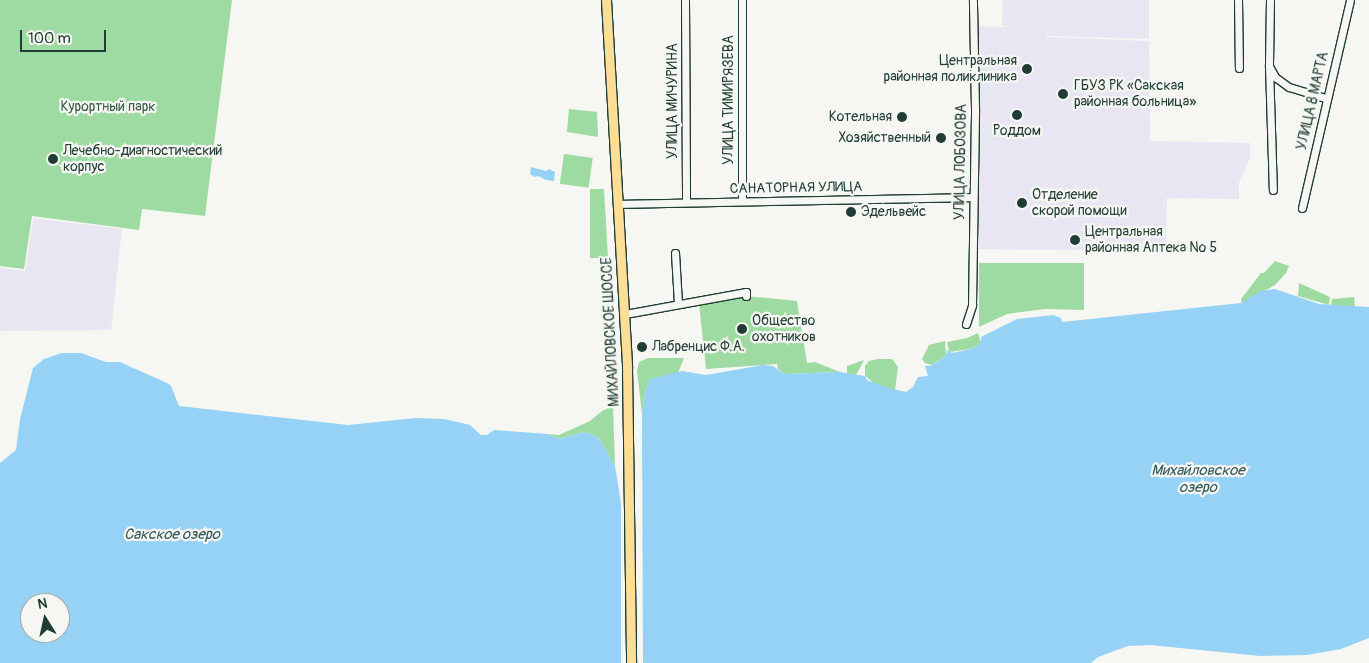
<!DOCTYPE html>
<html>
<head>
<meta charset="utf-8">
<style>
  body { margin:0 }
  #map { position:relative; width:1369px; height:663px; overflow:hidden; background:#f6f6f2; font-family:Pangolin,sans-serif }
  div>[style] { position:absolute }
  .built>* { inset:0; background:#e8e6f2 }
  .green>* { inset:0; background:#9edba3; transform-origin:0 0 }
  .water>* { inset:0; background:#96d2f6 }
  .roads { filter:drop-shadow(1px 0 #1f3d34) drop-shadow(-1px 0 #1f3d34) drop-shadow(0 1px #1f3d34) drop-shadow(0 -1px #1f3d34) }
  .minor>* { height:7px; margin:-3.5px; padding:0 3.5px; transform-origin:3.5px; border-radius:3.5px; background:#f6f6f2 }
  .major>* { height:9px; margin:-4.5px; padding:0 4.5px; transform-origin:4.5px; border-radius:4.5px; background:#fdde96 }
  .dots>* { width:14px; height:14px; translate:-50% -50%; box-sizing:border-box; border:2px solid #f6f6f2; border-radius:50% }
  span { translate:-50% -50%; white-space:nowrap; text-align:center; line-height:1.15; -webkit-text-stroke:4.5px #f6f6f2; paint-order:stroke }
  .poi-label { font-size:14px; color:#1f3d34 }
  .right { translate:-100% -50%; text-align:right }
  .left { translate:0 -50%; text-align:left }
  .street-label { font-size:14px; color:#1f3d34 }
  .park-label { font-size:14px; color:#385d4a }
  .water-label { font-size:15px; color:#375b5b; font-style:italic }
  .north { position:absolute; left:20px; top:593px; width:50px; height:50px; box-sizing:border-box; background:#f6f6f2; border:1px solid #a0aca6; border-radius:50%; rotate:350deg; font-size:14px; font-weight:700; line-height:20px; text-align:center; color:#1f3d34 }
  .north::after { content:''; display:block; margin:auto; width:18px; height:22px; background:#1f3d34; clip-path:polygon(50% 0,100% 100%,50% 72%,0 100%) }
  .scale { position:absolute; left:20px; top:30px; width:86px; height:22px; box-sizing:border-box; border:2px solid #1f3d34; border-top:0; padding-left:6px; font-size:15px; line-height:18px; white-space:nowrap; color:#1f3d34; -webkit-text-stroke:4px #f6f6f2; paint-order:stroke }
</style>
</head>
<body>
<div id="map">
  <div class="built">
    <div style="clip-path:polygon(1003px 0,1149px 0,1149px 39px,1048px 36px,1048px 28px,1047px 37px,1149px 41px,1150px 141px,1250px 143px,1250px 158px,1239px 182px,1239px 199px,1167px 198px,1166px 251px,976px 249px,978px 26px,1029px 28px,1002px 26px)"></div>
    <div style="clip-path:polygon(33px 218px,122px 229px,111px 330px,0 331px,0 268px,25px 271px)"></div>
  </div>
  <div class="green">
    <div style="clip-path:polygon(0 0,232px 0,205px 216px,142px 209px,139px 230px,32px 216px,24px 269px,0 266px)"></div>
    <div style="clip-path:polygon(569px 109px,597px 112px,598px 137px,567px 132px)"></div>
    <div style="left:564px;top:154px;width:29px;height:30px;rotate:8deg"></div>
    <div style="clip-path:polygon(590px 189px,604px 189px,608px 258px,590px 258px)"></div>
    <div style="clip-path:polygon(1275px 261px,1289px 266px,1286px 273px,1275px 285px,1242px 303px,1241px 299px,1261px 273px,1264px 273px)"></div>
    <div style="clip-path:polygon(979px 263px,1084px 263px,1084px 310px,1045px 309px,1007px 314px,979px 327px)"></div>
    <div style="clip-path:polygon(1299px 283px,1330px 297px,1329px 305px,1298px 296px)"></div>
    <div style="clip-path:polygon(746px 296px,797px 301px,807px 363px,815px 362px,840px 372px,784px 374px,778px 369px,777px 364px,706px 369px,699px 303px)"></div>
    <div style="clip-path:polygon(1354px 297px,1355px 307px,1331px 306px,1332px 299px)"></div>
    <div style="clip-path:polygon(978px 333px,981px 343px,971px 349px,949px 352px,947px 342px,967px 338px)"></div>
    <div style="clip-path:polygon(945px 341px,946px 356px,931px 365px,925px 363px,922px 359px,929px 345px)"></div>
    <div style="clip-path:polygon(648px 358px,684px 358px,678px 373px,650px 379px,646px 388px,642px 414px,637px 371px,639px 362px)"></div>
    <div style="clip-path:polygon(878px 359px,892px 359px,898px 367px,895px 391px,875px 384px,865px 376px,865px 366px,869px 361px)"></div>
    <div style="clip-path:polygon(864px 360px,856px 375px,847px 373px,847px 366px)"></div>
    <div style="clip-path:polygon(613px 406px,615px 466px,598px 437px,585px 432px,559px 439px,548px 434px,559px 435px,590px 421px,602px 411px)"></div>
  </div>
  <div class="water">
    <div style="clip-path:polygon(531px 167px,546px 171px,549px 169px,555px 172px,554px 181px,546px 180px,538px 176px,534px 177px,530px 174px)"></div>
    <div style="clip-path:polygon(1275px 289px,1319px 304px,1369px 307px,1369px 638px,1341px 649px,1307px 655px,1260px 656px,1150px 645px,1128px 646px,1098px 657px,1091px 663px,643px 663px,642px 414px,646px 388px,650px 379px,682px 371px,706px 375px,763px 365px,773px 366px,784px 374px,840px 372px,865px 376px,867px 380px,885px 387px,906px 392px,913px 387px,918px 377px,928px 376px,925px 366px,930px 366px,946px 356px,947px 350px,952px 353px,971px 349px,981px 343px,981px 337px,1017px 319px,1053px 315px,1061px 318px,1062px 322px,1241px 303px,1261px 291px)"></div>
    <div style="clip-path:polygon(evenodd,62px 353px,81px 353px,106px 362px,120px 362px,167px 383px,171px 386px,179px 406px,348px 425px,416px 418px,444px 419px,470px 425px,481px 435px,487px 435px,494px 430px,548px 434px,559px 439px,585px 432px,598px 437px,615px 466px,621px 503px,621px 663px,0 663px,0 463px,16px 450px,20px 419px,33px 368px,44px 359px,62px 353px,30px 603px,60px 603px,60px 633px,30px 633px,30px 603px)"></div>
  </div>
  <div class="roads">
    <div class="minor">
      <div style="left:685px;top:0;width:202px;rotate:89.7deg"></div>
      <div style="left:1238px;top:0;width:68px;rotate:89.2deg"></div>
      <div style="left:1270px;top:0;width:66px;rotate:90.9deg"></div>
      <div style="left:1269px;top:66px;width:124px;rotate:88.2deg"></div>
      <div style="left:1269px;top:66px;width:13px;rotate:61deg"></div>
      <div style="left:1275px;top:77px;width:17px;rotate:36deg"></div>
      <div style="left:1289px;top:87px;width:39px;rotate:17deg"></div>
      <div style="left:742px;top:201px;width:201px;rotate:-90deg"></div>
      <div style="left:618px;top:204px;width:355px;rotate:-1.1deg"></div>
      <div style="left:1302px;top:208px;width:213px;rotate:-77deg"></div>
      <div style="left:675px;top:253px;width:50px;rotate:86.6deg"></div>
      <div style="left:625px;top:314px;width:123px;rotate:-10.3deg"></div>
      <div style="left:746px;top:292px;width:4px;rotate:90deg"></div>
      <div style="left:966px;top:324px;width:20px;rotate:-72deg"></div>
      <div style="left:972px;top:305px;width:197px;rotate:-89.1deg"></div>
      <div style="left:975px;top:108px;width:108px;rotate:-91.1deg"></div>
    </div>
    <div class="major">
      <div style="left:606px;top:0;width:368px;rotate:86.7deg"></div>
      <div style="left:627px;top:367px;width:296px;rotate:89.2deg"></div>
    </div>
  </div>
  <div class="dots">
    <div style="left:1027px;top:69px;background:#1f3d34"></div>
    <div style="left:1063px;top:94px;background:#1f3d34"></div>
    <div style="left:1017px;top:115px;background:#1f3d34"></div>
    <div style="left:902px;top:117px;background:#1f3d34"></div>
    <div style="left:941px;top:138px;background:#1f3d34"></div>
    <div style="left:53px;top:159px;background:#1f3d34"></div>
    <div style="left:1022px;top:203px;background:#1f3d34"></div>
    <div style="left:851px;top:212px;background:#1f3d34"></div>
    <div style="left:1075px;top:240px;background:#1f3d34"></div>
    <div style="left:742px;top:329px;background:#1f3d34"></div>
    <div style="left:642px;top:347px;background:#1f3d34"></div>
  </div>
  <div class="poi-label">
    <span class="right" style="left:1017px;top:69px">Центральная<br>районная поликлиника</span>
    <span class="left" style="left:1074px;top:94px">ГБУЗ РК «Сакская<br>районная больница»</span>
    <span class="right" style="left:892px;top:117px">Котельная</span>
    <span style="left:1017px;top:131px">Роддом</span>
    <span class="right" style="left:931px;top:138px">Хозяйственный</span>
    <span class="left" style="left:63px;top:159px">Лечебно-диагностический<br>корпус</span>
    <span class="left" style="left:1032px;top:203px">Отделение<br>скорой помощи</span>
    <span class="left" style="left:861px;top:212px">Эдельвейс</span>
    <span class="left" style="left:1085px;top:240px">Центральная<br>районная Аптека № 5</span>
    <span class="left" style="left:752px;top:329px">Общество<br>охотников</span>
    <span class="left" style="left:652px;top:347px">Лабренцис Ф.А.</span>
  </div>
  <div class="street-label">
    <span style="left:729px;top:100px;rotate:-90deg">УЛИЦА ТИМИРЯЗЕВА</span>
    <span style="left:673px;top:101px;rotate:-90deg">УЛИЦА МИЧУРИНА</span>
    <span style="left:1313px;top:101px;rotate:-77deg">УЛИЦА 8 МАРТА</span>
    <span style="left:961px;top:162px;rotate:-89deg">УЛИЦА ЛОБОЗОВА</span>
    <span style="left:796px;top:188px;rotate:-1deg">САНАТОРНАЯ УЛИЦА</span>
    <span style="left:611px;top:332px;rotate:-93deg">МИХАЙЛОВСКОЕ ШОССЕ</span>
  </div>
  <div class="park-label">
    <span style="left:108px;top:107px">Курортный парк</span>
  </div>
  <div class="water-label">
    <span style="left:1198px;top:479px">Михайловское<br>озеро</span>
    <span style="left:172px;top:535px">Сакское озеро</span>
  </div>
  <div class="north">N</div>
  <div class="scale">100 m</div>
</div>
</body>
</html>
